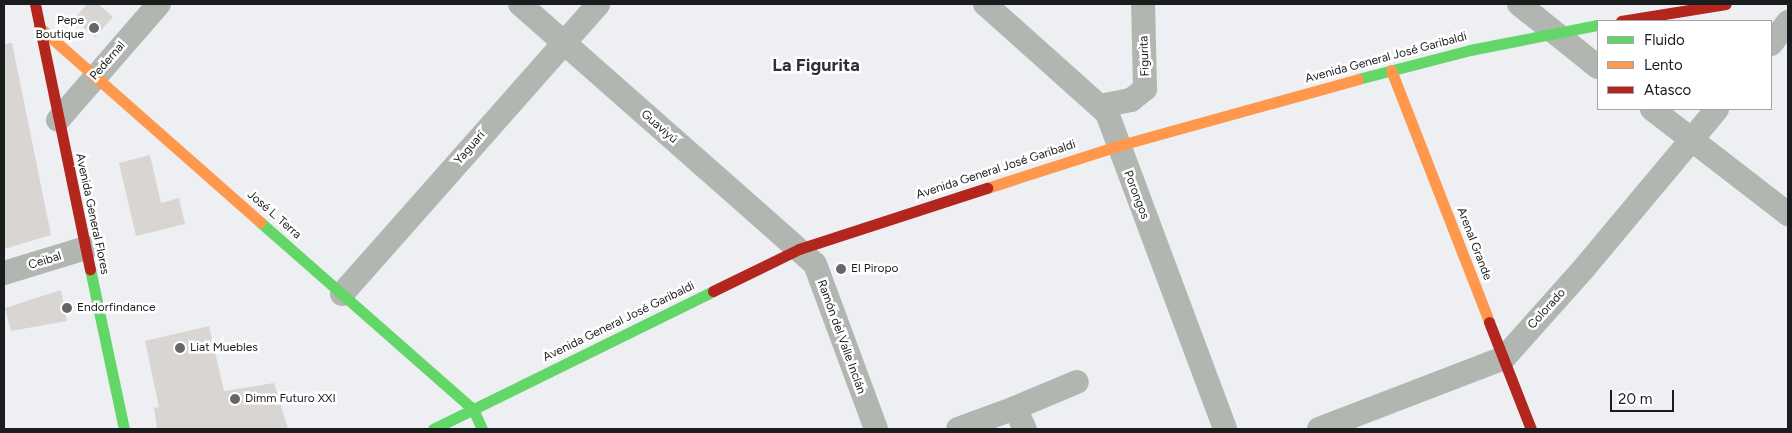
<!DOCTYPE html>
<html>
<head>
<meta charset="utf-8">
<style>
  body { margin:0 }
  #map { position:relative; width:1792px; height:433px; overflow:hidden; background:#edeff2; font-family:Figtree,sans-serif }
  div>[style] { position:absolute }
  .building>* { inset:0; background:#d9d5d2 }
  .street>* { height:24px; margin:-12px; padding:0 12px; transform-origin:12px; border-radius:12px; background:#b2b6b1 }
  .fast>* { height:11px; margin:-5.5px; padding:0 5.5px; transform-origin:5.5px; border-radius:5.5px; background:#63d668 }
  .slow>* { height:11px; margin:-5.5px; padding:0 5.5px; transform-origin:5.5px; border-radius:5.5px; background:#ff974d }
  .jam>* { height:11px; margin:-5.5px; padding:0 5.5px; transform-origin:5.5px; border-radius:5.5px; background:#b3261e }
  .dots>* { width:14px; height:14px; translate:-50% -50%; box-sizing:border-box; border:2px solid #fff; border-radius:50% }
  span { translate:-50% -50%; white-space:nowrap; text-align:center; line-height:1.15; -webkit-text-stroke:5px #fff; paint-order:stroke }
  .poi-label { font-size:12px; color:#1b1c1d }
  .right { translate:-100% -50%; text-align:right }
  .left { translate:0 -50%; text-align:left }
  .street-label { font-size:12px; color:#1b1c1d }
  .district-label { font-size:18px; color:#2d3033; font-weight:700 }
  .frame { position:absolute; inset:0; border:5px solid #1b1c1d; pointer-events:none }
  .legend { position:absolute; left:1597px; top:20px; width:175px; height:90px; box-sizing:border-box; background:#fff; border:1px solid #a4a4a5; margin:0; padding:6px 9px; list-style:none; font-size:15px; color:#1b1c1d }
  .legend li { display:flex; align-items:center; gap:10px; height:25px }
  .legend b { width:25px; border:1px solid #a4a4a5 }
  .scale { position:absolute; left:1610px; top:390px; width:64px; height:22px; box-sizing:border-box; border:2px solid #1b1c1d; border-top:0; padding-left:6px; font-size:15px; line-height:18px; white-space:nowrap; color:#1b1c1d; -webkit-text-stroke:4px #fff; paint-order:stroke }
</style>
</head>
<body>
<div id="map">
  <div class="building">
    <div style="clip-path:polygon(87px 4px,98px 4px,113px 17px,95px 37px,74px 19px)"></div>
    <div style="clip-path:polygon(12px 43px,51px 235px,4px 249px,4px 44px)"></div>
    <div style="clip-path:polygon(150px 155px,161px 203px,179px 198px,185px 224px,136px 236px,119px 163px)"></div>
    <div style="clip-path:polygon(61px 290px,67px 321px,11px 331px,5px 308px)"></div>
    <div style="clip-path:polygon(209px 326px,224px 391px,274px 383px,288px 429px,157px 429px,154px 408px,159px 407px,145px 341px)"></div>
  </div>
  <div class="street">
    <div style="left:520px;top:4px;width:393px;rotate:41.4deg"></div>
    <div style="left:815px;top:264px;width:176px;rotate:69.7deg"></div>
    <div style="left:985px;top:4px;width:164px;rotate:41.8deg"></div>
    <div style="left:1107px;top:113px;width:337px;rotate:69.5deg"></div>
    <div style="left:1519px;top:4px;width:101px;rotate:38.6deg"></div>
    <div style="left:1771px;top:44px;width:28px;rotate:-52deg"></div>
    <div style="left:1100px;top:106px;width:32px;rotate:-11deg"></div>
    <div style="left:1131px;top:100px;width:18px;rotate:-38deg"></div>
    <div style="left:1145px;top:89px;width:85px;rotate:-91.3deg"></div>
    <div style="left:1652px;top:109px;width:172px;rotate:37.7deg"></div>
    <div style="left:58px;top:120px;width:154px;rotate:-49deg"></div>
    <div style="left:4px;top:273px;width:86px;rotate:-17deg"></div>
    <div style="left:342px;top:294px;width:387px;rotate:-48.5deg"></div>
    <div style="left:1015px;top:408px;width:67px;rotate:-22.8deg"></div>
    <div style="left:958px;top:429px;width:61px;rotate:-20.2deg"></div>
    <div style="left:1015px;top:408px;width:23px;rotate:65deg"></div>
    <div style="left:1319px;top:429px;width:198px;rotate:-21deg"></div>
    <div style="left:1504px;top:358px;width:122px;rotate:-48.3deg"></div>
    <div style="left:1585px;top:267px;width:206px;rotate:-50.1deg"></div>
  </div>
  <div class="fast">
    <div style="left:1358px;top:79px;width:116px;rotate:-14.5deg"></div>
    <div style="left:1470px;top:50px;width:130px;rotate:-11.1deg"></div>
    <div style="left:260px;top:222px;width:283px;rotate:41.3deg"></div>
    <div style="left:473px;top:409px;width:22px;rotate:66deg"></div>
    <div style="left:90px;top:269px;width:164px;rotate:78deg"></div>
    <div style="left:433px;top:429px;width:312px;rotate:-26.2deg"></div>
  </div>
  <div class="slow">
    <div style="left:39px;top:27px;width:295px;rotate:41.4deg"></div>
    <div style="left:1391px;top:70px;width:270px;rotate:68.7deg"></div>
    <div style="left:987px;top:188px;width:137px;rotate:-17.9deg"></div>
    <div style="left:1117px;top:146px;width:250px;rotate:-15.5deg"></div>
  </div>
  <div class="jam">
    <div style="left:35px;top:4px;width:271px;rotate:78.3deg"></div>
    <div style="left:1621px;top:21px;width:106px;rotate:-9.2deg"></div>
    <div style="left:713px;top:291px;width:96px;rotate:-26deg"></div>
    <div style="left:799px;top:249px;width:198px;rotate:-18deg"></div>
    <div style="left:1489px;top:322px;width:115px;rotate:68.6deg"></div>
  </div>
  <div class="dots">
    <div style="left:94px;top:28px;background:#646668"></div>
    <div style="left:841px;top:269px;background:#646668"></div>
    <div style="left:67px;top:308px;background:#646668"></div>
    <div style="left:180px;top:348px;background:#646668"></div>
    <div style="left:235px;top:399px;background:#646668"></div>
  </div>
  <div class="poi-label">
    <span class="right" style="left:84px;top:28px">Pepe<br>Boutique</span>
    <span class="left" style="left:851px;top:269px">El Piropo</span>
    <span class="left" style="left:77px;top:308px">Endorfindance</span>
    <span class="left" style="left:190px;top:348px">Liat Muebles</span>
    <span class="left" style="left:245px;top:399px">Dimm Futuro XXI</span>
  </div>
  <div class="street-label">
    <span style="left:1145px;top:56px;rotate:-92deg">Figurita</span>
    <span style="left:1386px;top:58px;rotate:-15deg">Avenida General José Garibaldi</span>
    <span style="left:108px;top:61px;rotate:-49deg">Pedernal</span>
    <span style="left:659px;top:127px;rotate:41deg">Guaviyú</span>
    <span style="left:470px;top:148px;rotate:-49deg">Yaguarí</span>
    <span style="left:996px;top:170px;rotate:-18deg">Avenida General José Garibaldi</span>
    <span style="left:1136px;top:195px;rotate:69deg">Porongos</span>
    <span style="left:92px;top:214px;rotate:78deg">Avenida General Flores</span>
    <span style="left:274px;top:215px;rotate:41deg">José L. Terra</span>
    <span style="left:1474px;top:244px;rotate:69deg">Arenal Grande</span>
    <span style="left:45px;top:261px;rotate:-17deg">Ceibal</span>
    <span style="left:1547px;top:309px;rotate:-48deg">Colorado</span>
    <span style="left:619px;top:322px;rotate:-26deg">Avenida General José Garibaldi</span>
    <span style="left:841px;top:337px;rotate:70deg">Ramón del Valle Inclán</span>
  </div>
  <div class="district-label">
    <span style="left:816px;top:65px">La Figurita</span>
  </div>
  <div class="frame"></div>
  <ul class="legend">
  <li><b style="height:6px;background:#63d668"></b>Fluido</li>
  <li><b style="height:6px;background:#ff974d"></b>Lento</li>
  <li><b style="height:6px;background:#b3261e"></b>Atasco</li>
  </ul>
  <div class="scale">20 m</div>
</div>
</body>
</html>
